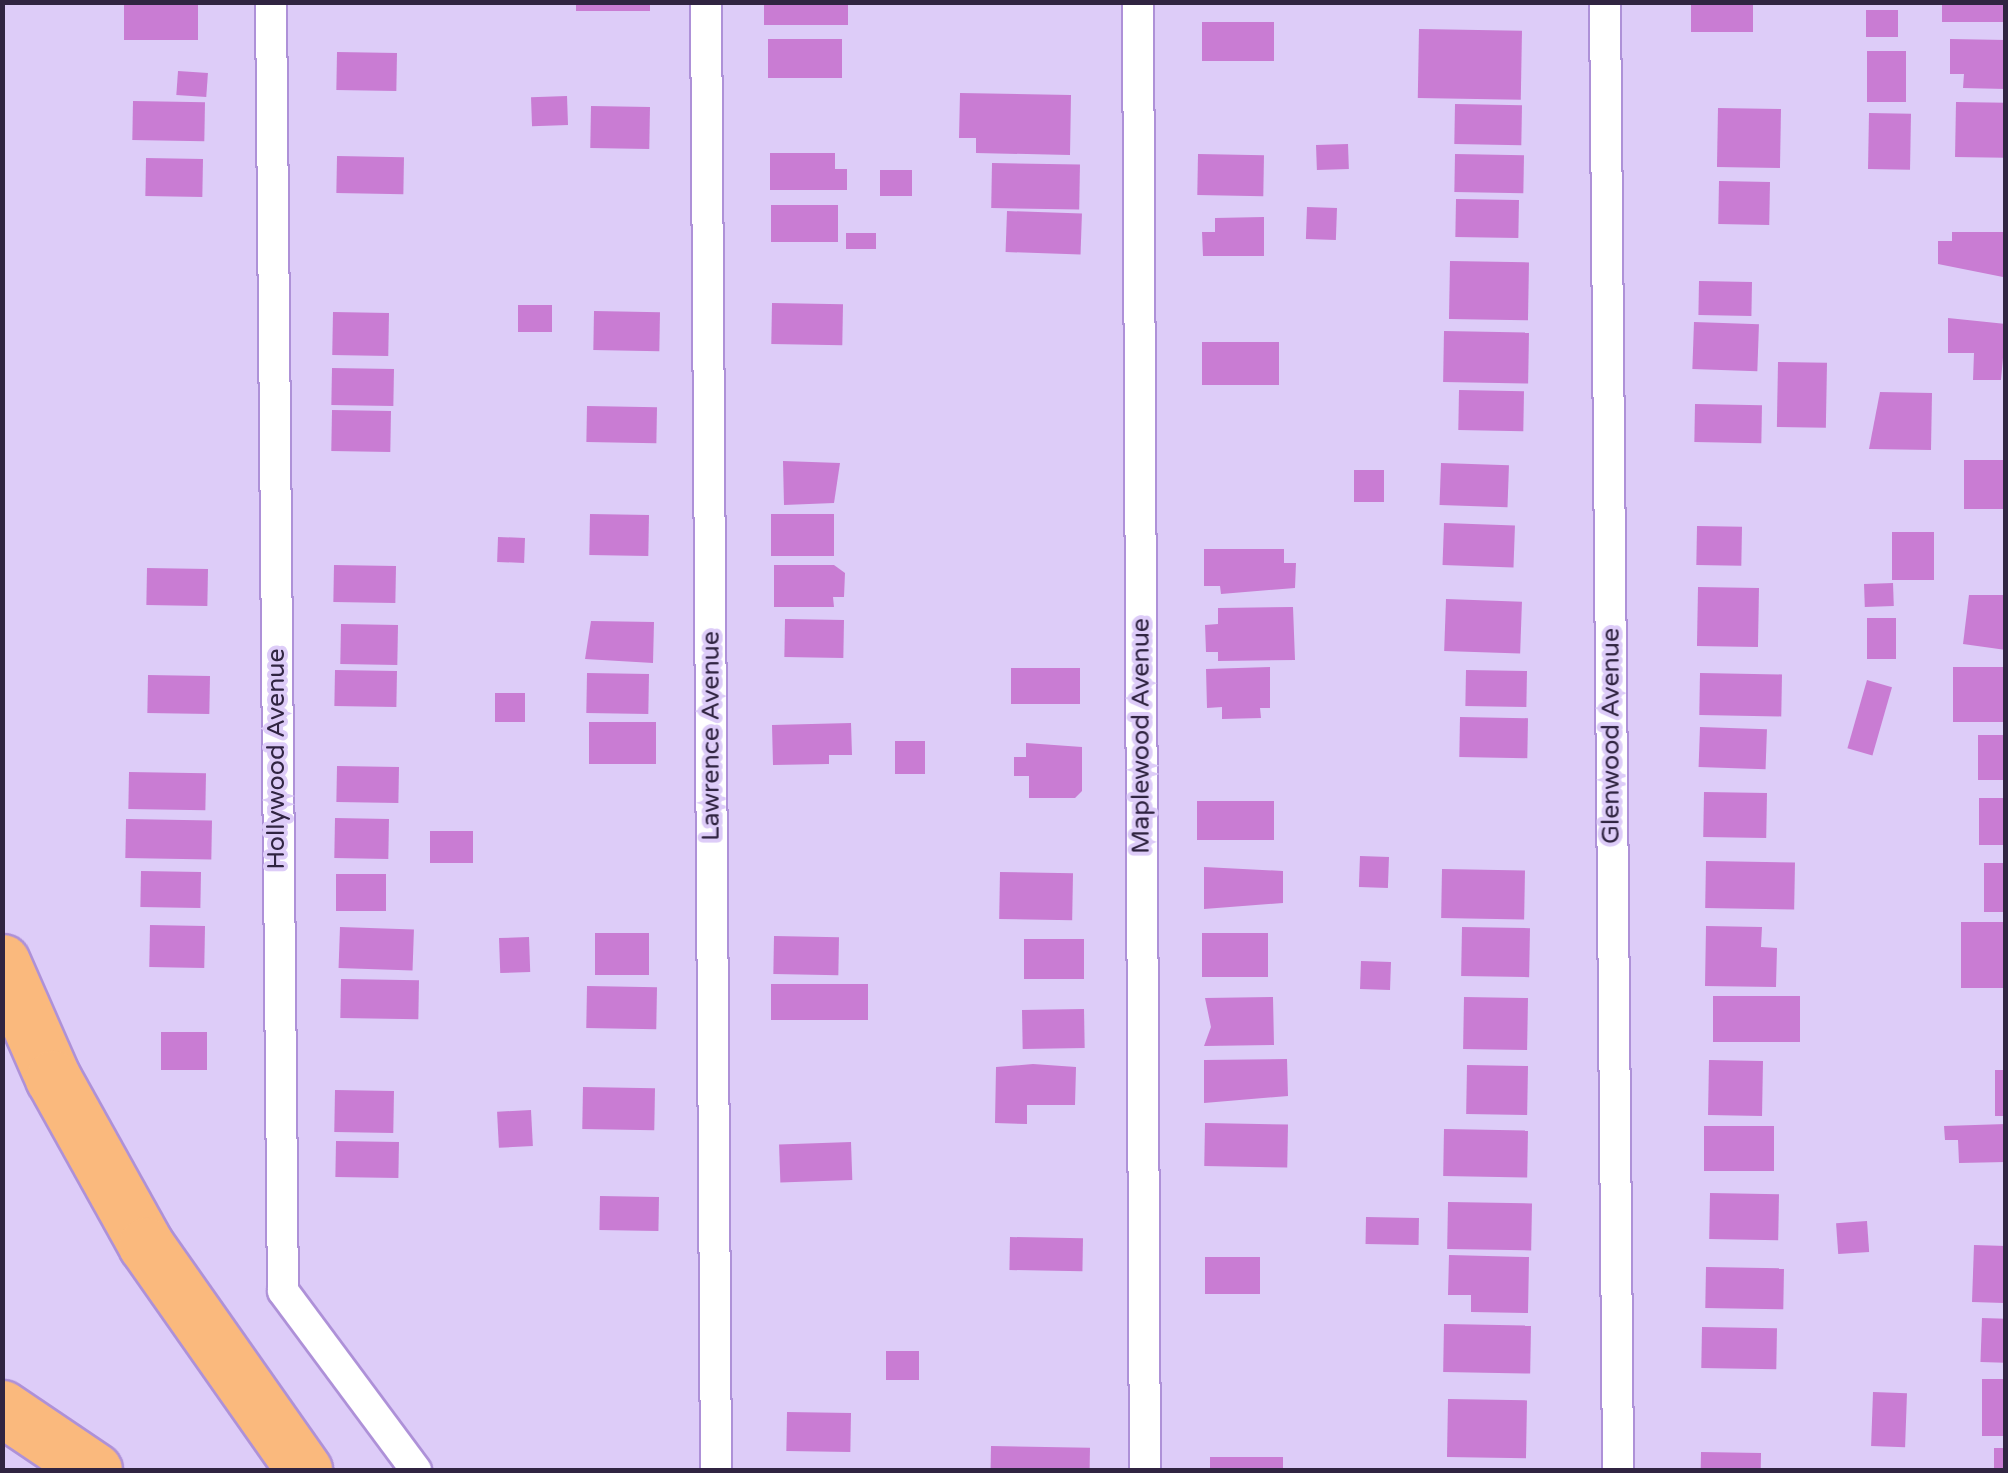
<!DOCTYPE html>
<html>
<head>
<meta charset="utf-8">
<style>
  body { margin:0 }
  #map { position:relative; width:2008px; height:1473px; overflow:hidden; background:#ddccf8; font-family:"Varela Round",sans-serif }
  div>[style] { position:absolute }
  .building>* { inset:0; background:#c97cd3; transform-origin:0 0 }
  .roads { filter:drop-shadow(2px 0 #ae91d8) drop-shadow(-2px 0 #ae91d8) drop-shadow(0 2px #ae91d8) drop-shadow(0 -2px #ae91d8) }
  .street>* { height:30px; margin:-15px; padding:0 15px; transform-origin:15px; border-radius:15px; background:#fff }
  .highway>* { height:55px; margin:-27.5px; padding:0 27.5px; transform-origin:27.5px; border-radius:27.5px; background:#fab97d }
  span { translate:-50% -50%; white-space:nowrap; text-align:center; line-height:1.15; -webkit-text-stroke:8px #ddccf8; paint-order:stroke }
  .street-label { font-size:25px; color:#302441 }
  .frame { position:absolute; inset:0; border:5px solid #302441; pointer-events:none }
</style>
</head>
<body>
<div id="map">
  <div class="building">
    <div style="left:124px;top:2px;width:74px;height:38px"></div>
    <div style="left:576px;top:2px;width:74px;height:9px"></div>
    <div style="left:764px;top:2px;width:84px;height:23px"></div>
    <div style="left:1691px;top:2px;width:62px;height:30px"></div>
    <div style="left:1942px;top:2px;width:64px;height:20px"></div>
    <div style="left:1866px;top:10px;width:32px;height:27px"></div>
    <div style="left:1202px;top:22px;width:72px;height:39px"></div>
    <div style="left:1419px;top:29px;width:103px;height:69px;rotate:1deg"></div>
    <div style="left:768px;top:39px;width:74px;height:39px"></div>
    <div style="clip-path:polygon(1950px 39px,2006px 40px,2006px 89px,1963px 88px,1964px 74px,1950px 74px)"></div>
    <div style="left:1867px;top:51px;width:39px;height:51px"></div>
    <div style="left:337px;top:52px;width:60px;height:38px;rotate:1deg"></div>
    <div style="left:178px;top:71px;width:30px;height:24px;rotate:4deg"></div>
    <div style="clip-path:polygon(960px 93px,1071px 95px,1070px 155px,976px 153px,976px 138px,959px 138px)"></div>
    <div style="left:567px;top:96px;width:29px;height:36px;rotate:88deg"></div>
    <div style="left:133px;top:101px;width:72px;height:39px;rotate:1deg"></div>
    <div style="left:1956px;top:102px;width:50px;height:55px;rotate:1deg"></div>
    <div style="left:1455px;top:104px;width:67px;height:40px;rotate:1deg"></div>
    <div style="left:591px;top:106px;width:59px;height:42px;rotate:1deg"></div>
    <div style="left:1718px;top:108px;width:63px;height:59px;rotate:1deg"></div>
    <div style="left:1869px;top:113px;width:42px;height:56px;rotate:1deg"></div>
    <div style="left:1348px;top:144px;width:25px;height:32px;rotate:88deg"></div>
    <div style="clip-path:polygon(770px 153px,835px 153px,835px 169px,847px 169px,847px 190px,770px 190px)"></div>
    <div style="left:1198px;top:154px;width:66px;height:41px;rotate:1deg"></div>
    <div style="left:1455px;top:154px;width:69px;height:38px;rotate:1deg"></div>
    <div style="left:337px;top:156px;width:67px;height:37px;rotate:1deg"></div>
    <div style="left:146px;top:158px;width:57px;height:38px;rotate:1deg"></div>
    <div style="left:992px;top:163px;width:88px;height:45px;rotate:1deg"></div>
    <div style="left:880px;top:170px;width:32px;height:26px"></div>
    <div style="left:1719px;top:181px;width:51px;height:43px;rotate:1deg"></div>
    <div style="left:1456px;top:199px;width:63px;height:38px;rotate:1deg"></div>
    <div style="left:771px;top:205px;width:67px;height:37px"></div>
    <div style="left:1307px;top:207px;width:30px;height:32px;rotate:2deg"></div>
    <div style="left:1007px;top:211px;width:75px;height:41px;rotate:2deg"></div>
    <div style="clip-path:polygon(1264px 217px,1264px 256px,1203px 256px,1202px 232px,1215px 232px,1215px 218px)"></div>
    <div style="clip-path:polygon(1952px 232px,2006px 232px,2003px 277px,1938px 264px,1938px 241px,1952px 241px)"></div>
    <div style="left:846px;top:233px;width:30px;height:16px"></div>
    <div style="left:1450px;top:261px;width:79px;height:58px;rotate:1deg"></div>
    <div style="left:1699px;top:281px;width:53px;height:34px;rotate:1deg"></div>
    <div style="left:772px;top:303px;width:71px;height:41px;rotate:1deg"></div>
    <div style="left:518px;top:305px;width:34px;height:27px"></div>
    <div style="left:594px;top:311px;width:66px;height:39px;rotate:1deg"></div>
    <div style="left:333px;top:312px;width:56px;height:43px;rotate:1deg"></div>
    <div style="clip-path:polygon(1948px 318px,2006px 324px,2001px 380px,1973px 380px,1974px 353px,1948px 353px)"></div>
    <div style="left:1694px;top:322px;width:65px;height:47px;rotate:2deg"></div>
    <div style="left:1444px;top:331px;width:85px;height:51px;rotate:1deg"></div>
    <div style="left:1279px;top:342px;width:43px;height:77px;rotate:90deg"></div>
    <div style="left:1778px;top:362px;width:49px;height:65px;rotate:1deg"></div>
    <div style="left:332px;top:368px;width:62px;height:37px;rotate:1deg"></div>
    <div style="left:1459px;top:390px;width:65px;height:40px;rotate:1deg"></div>
    <div style="clip-path:polygon(1880px 392px,1932px 393px,1931px 450px,1869px 449px)"></div>
    <div style="left:1695px;top:404px;width:67px;height:38px;rotate:1deg"></div>
    <div style="left:587px;top:406px;width:70px;height:36px;rotate:1deg"></div>
    <div style="left:332px;top:410px;width:59px;height:41px;rotate:1deg"></div>
    <div style="left:1964px;top:460px;width:42px;height:49px"></div>
    <div style="clip-path:polygon(783px 461px,840px 463px,834px 503px,784px 505px)"></div>
    <div style="left:1441px;top:463px;width:68px;height:42px;rotate:2deg"></div>
    <div style="left:1384px;top:470px;width:32px;height:30px;rotate:90deg"></div>
    <div style="left:590px;top:514px;width:59px;height:41px;rotate:1deg"></div>
    <div style="left:771px;top:514px;width:63px;height:42px"></div>
    <div style="left:1444px;top:523px;width:71px;height:42px;rotate:2deg"></div>
    <div style="left:1697px;top:526px;width:45px;height:39px;rotate:1deg"></div>
    <div style="left:1892px;top:532px;width:42px;height:48px"></div>
    <div style="left:498px;top:537px;width:27px;height:25px;rotate:2deg"></div>
    <div style="clip-path:polygon(1204px 549px,1284px 549px,1284px 563px,1296px 563px,1295px 588px,1221px 594px,1220px 586px,1204px 586px)"></div>
    <div style="left:334px;top:565px;width:62px;height:37px;rotate:1deg"></div>
    <div style="clip-path:polygon(774px 565px,834px 565px,845px 573px,844px 597px,833px 597px,834px 607px,774px 607px)"></div>
    <div style="left:147px;top:568px;width:61px;height:37px;rotate:1deg"></div>
    <div style="left:1893px;top:583px;width:23px;height:29px;rotate:88deg"></div>
    <div style="left:1698px;top:587px;width:61px;height:59px;rotate:1deg"></div>
    <div style="clip-path:polygon(1969px 595px,2006px 595px,2006px 650px,1963px 644px)"></div>
    <div style="left:1446px;top:599px;width:76px;height:52px;rotate:2deg"></div>
    <div style="clip-path:polygon(1293px 607px,1295px 660px,1218px 661px,1218px 652px,1206px 652px,1205px 625px,1218px 624px,1218px 608px)"></div>
    <div style="left:1867px;top:618px;width:29px;height:41px"></div>
    <div style="left:785px;top:619px;width:59px;height:38px;rotate:1deg"></div>
    <div style="clip-path:polygon(591px 621px,654px 622px,653px 663px,585px 659px)"></div>
    <div style="left:341px;top:624px;width:57px;height:40px;rotate:1deg"></div>
    <div style="clip-path:polygon(1270px 667px,1270px 708px,1260px 708px,1261px 718px,1222px 719px,1222px 707px,1207px 708px,1206px 669px)"></div>
    <div style="left:1953px;top:667px;width:53px;height:55px"></div>
    <div style="left:1011px;top:668px;width:69px;height:36px"></div>
    <div style="left:335px;top:670px;width:62px;height:36px;rotate:1deg"></div>
    <div style="left:1466px;top:670px;width:61px;height:36px;rotate:1deg"></div>
    <div style="left:587px;top:673px;width:62px;height:40px;rotate:1deg"></div>
    <div style="left:1700px;top:673px;width:82px;height:42px;rotate:1deg"></div>
    <div style="left:148px;top:675px;width:62px;height:38px;rotate:1deg"></div>
    <div style="left:1867px;top:680px;width:26px;height:71px;rotate:16deg"></div>
    <div style="left:495px;top:693px;width:30px;height:29px"></div>
    <div style="left:1460px;top:717px;width:68px;height:40px;rotate:1deg"></div>
    <div style="left:656px;top:722px;width:42px;height:67px;rotate:90deg"></div>
    <div style="clip-path:polygon(851px 723px,852px 755px,829px 755px,829px 764px,773px 765px,772px 725px)"></div>
    <div style="left:1700px;top:727px;width:67px;height:40px;rotate:2deg"></div>
    <div style="left:1978px;top:735px;width:28px;height:45px"></div>
    <div style="left:925px;top:741px;width:33px;height:30px;rotate:90deg"></div>
    <div style="clip-path:polygon(1026px 743px,1082px 747px,1082px 791px,1075px 798px,1029px 798px,1029px 776px,1014px 776px,1014px 757px,1026px 757px)"></div>
    <div style="left:337px;top:766px;width:62px;height:36px;rotate:1deg"></div>
    <div style="left:129px;top:772px;width:77px;height:37px;rotate:1deg"></div>
    <div style="left:1704px;top:792px;width:63px;height:45px;rotate:1deg"></div>
    <div style="left:1979px;top:798px;width:27px;height:47px"></div>
    <div style="left:1197px;top:801px;width:77px;height:39px"></div>
    <div style="left:335px;top:818px;width:54px;height:40px;rotate:1deg"></div>
    <div style="left:126px;top:819px;width:86px;height:39px;rotate:1deg"></div>
    <div style="left:430px;top:831px;width:43px;height:32px"></div>
    <div style="left:1360px;top:856px;width:29px;height:31px;rotate:2deg"></div>
    <div style="left:1706px;top:861px;width:89px;height:47px;rotate:1deg"></div>
    <div style="left:1984px;top:863px;width:22px;height:49px"></div>
    <div style="clip-path:polygon(1204px 867px,1283px 871px,1283px 903px,1204px 909px)"></div>
    <div style="left:1442px;top:869px;width:83px;height:49px;rotate:1deg"></div>
    <div style="left:141px;top:871px;width:60px;height:36px;rotate:1deg"></div>
    <div style="left:1000px;top:872px;width:73px;height:47px;rotate:1deg"></div>
    <div style="left:336px;top:874px;width:50px;height:37px"></div>
    <div style="left:1961px;top:922px;width:45px;height:66px"></div>
    <div style="left:150px;top:925px;width:55px;height:42px;rotate:1deg"></div>
    <div style="clip-path:polygon(1706px 926px,1762px 927px,1761px 947px,1777px 948px,1776px 987px,1705px 986px)"></div>
    <div style="left:340px;top:927px;width:74px;height:41px;rotate:2deg"></div>
    <div style="left:1462px;top:927px;width:68px;height:49px;rotate:1deg"></div>
    <div style="left:595px;top:933px;width:54px;height:42px"></div>
    <div style="left:1268px;top:933px;width:44px;height:66px;rotate:90deg"></div>
    <div style="left:774px;top:936px;width:65px;height:38px;rotate:1deg"></div>
    <div style="left:529px;top:937px;width:35px;height:30px;rotate:88deg"></div>
    <div style="left:1024px;top:939px;width:60px;height:40px"></div>
    <div style="left:1361px;top:961px;width:30px;height:28px;rotate:2deg"></div>
    <div style="left:341px;top:979px;width:78px;height:39px;rotate:1deg"></div>
    <div style="left:868px;top:984px;width:36px;height:97px;rotate:90deg"></div>
    <div style="left:587px;top:986px;width:70px;height:42px;rotate:1deg"></div>
    <div style="left:1713px;top:996px;width:87px;height:46px"></div>
    <div style="clip-path:polygon(1273px 997px,1274px 1045px,1204px 1046px,1211px 1027px,1205px 998px)"></div>
    <div style="left:1464px;top:997px;width:64px;height:52px;rotate:1deg"></div>
    <div style="left:1084px;top:1009px;width:39px;height:62px;rotate:89deg"></div>
    <div style="left:161px;top:1032px;width:46px;height:38px"></div>
    <div style="clip-path:polygon(1287px 1059px,1288px 1096px,1204px 1103px,1204px 1060px)"></div>
    <div style="left:1709px;top:1060px;width:54px;height:55px;rotate:1deg"></div>
    <div style="clip-path:polygon(1033px 1064px,1076px 1067px,1075px 1105px,1027px 1105px,1027px 1124px,995px 1123px,996px 1067px)"></div>
    <div style="left:1467px;top:1065px;width:61px;height:49px;rotate:1deg"></div>
    <div style="left:1995px;top:1070px;width:11px;height:46px"></div>
    <div style="left:583px;top:1087px;width:72px;height:42px;rotate:1deg"></div>
    <div style="left:335px;top:1090px;width:59px;height:42px;rotate:1deg"></div>
    <div style="left:531px;top:1110px;width:36px;height:34px;rotate:87deg"></div>
    <div style="left:1205px;top:1123px;width:83px;height:43px;rotate:1deg"></div>
    <div style="clip-path:polygon(2006px 1124px,2006px 1162px,1959px 1163px,1958px 1140px,1945px 1140px,1944px 1126px)"></div>
    <div style="left:1704px;top:1126px;width:70px;height:45px"></div>
    <div style="left:1444px;top:1129px;width:84px;height:47px;rotate:1deg"></div>
    <div style="left:336px;top:1141px;width:63px;height:36px;rotate:1deg"></div>
    <div style="left:851px;top:1142px;width:38px;height:72px;rotate:88deg"></div>
    <div style="left:1710px;top:1193px;width:69px;height:46px;rotate:1deg"></div>
    <div style="left:600px;top:1196px;width:59px;height:34px;rotate:1deg"></div>
    <div style="left:1448px;top:1202px;width:84px;height:47px;rotate:1deg"></div>
    <div style="left:1366px;top:1217px;width:53px;height:27px;rotate:1deg"></div>
    <div style="left:1867px;top:1221px;width:31px;height:31px;rotate:86deg"></div>
    <div style="left:1010px;top:1237px;width:73px;height:33px;rotate:1deg"></div>
    <div style="left:1974px;top:1245px;width:32px;height:57px;rotate:2deg"></div>
    <div style="clip-path:polygon(1449px 1255px,1529px 1257px,1528px 1313px,1471px 1312px,1471px 1295px,1448px 1295px)"></div>
    <div style="left:1205px;top:1257px;width:55px;height:37px"></div>
    <div style="left:1706px;top:1267px;width:78px;height:41px;rotate:1deg"></div>
    <div style="left:1982px;top:1318px;width:24px;height:44px;rotate:2deg"></div>
    <div style="left:1444px;top:1324px;width:87px;height:48px;rotate:1deg"></div>
    <div style="left:1702px;top:1327px;width:75px;height:41px;rotate:1deg"></div>
    <div style="left:919px;top:1351px;width:29px;height:33px;rotate:90deg"></div>
    <div style="left:1982px;top:1379px;width:24px;height:57px"></div>
    <div style="left:1873px;top:1392px;width:34px;height:54px;rotate:2deg"></div>
    <div style="left:1448px;top:1399px;width:79px;height:58px;rotate:1deg"></div>
    <div style="left:787px;top:1412px;width:64px;height:39px;rotate:1deg"></div>
    <div style="left:991px;top:1446px;width:99px;height:24px;rotate:1deg"></div>
    <div style="left:1994px;top:1448px;width:12px;height:22px"></div>
    <div style="left:1701px;top:1452px;width:60px;height:18px;rotate:1deg"></div>
    <div style="left:1210px;top:1457px;width:73px;height:13px"></div>
  </div>
  <div class="roads">
    <div class="street">
      <div style="left:271px;top:2px;width:1289px;rotate:89.47deg"></div>
      <div style="left:283px;top:1291px;width:223px;rotate:53.4deg"></div>
      <div style="left:706px;top:2px;width:1468px;rotate:89.61deg"></div>
      <div style="left:1138px;top:2px;width:1468px;rotate:89.73deg"></div>
      <div style="left:1605px;top:2px;width:1468px;rotate:89.49deg"></div>
    </div>
    <div class="highway">
      <div style="left:2px;top:962px;width:127px;rotate:66.3deg"></div>
      <div style="left:53px;top:1078px;width:191px;rotate:60.9deg"></div>
      <div style="left:146px;top:1245px;width:275px;rotate:54.9deg"></div>
      <div style="left:2px;top:1408px;width:111px;rotate:34deg"></div>
    </div>
  </div>
  <div class="street-label">
    <span style="left:711px;top:736px;rotate:-90deg">Lawrence Avenue</span>
    <span style="left:1141px;top:736px;rotate:-90deg">Maplewood Avenue</span>
    <span style="left:1611px;top:736px;rotate:-90deg">Glenwood Avenue</span>
    <span style="left:276px;top:759px;rotate:-90deg">Hollywood Avenue</span>
  </div>
  <div class="frame"></div>
</div>
</body>
</html>
